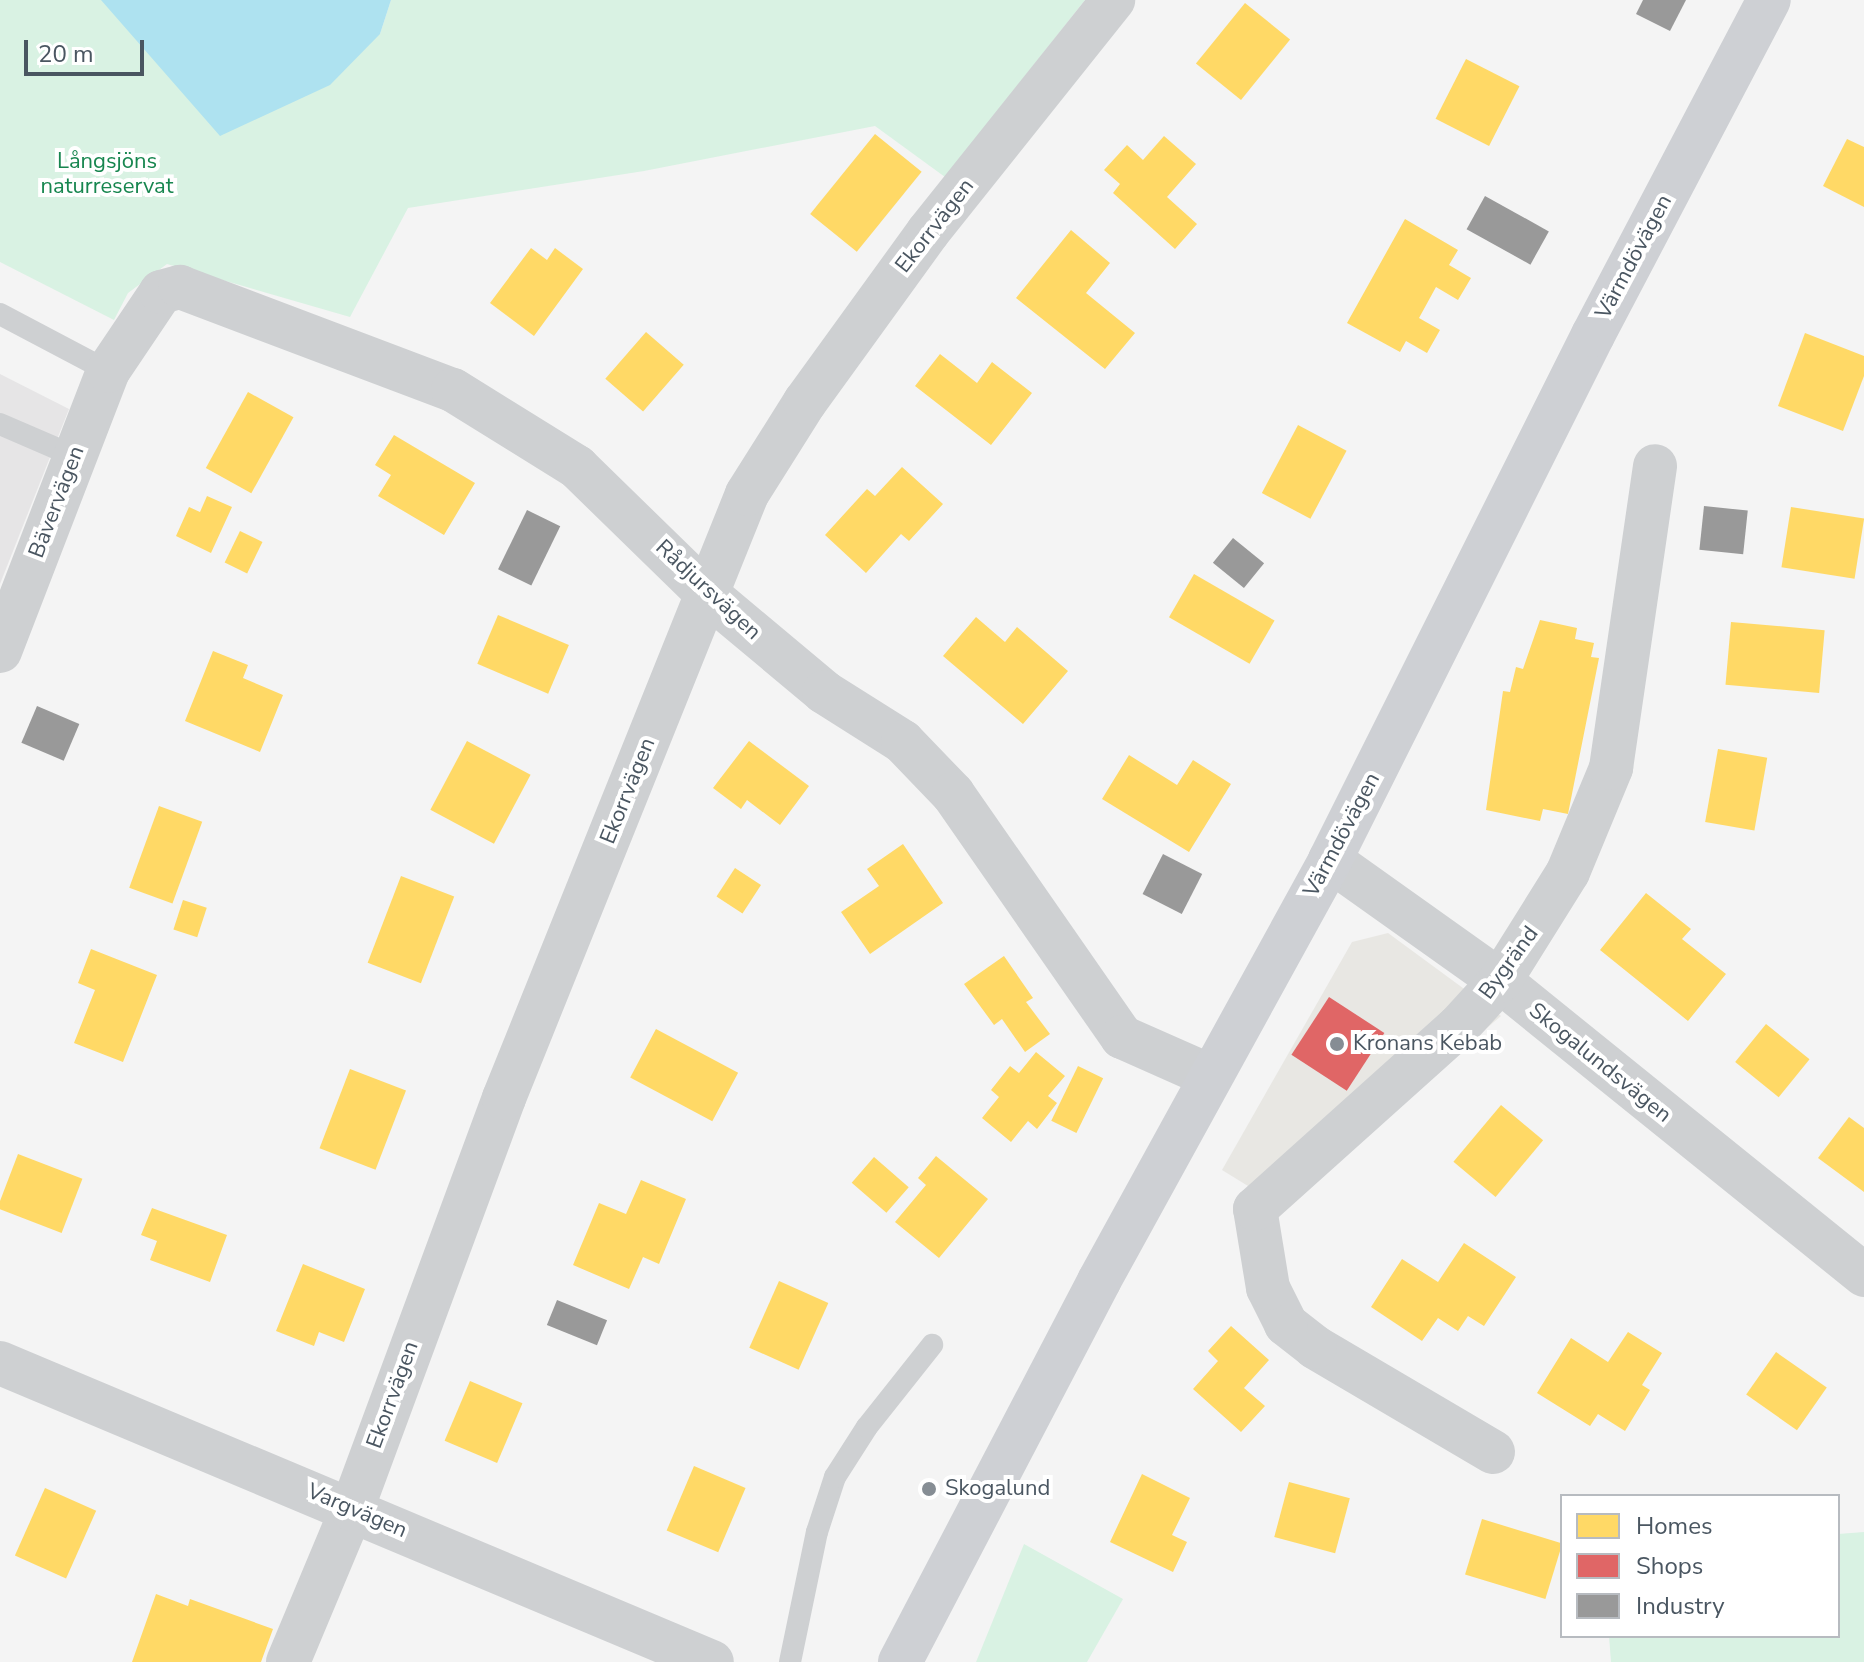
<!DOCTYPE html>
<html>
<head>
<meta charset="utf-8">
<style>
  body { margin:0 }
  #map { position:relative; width:1864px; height:1662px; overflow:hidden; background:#f4f4f4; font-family:"Nunito Sans",sans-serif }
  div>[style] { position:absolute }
  .commercial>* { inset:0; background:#e8e7e3 }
  .education>* { inset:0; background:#e6e5e6 }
  .green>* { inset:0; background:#d9f2e3 }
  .water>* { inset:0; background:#aee2f0 }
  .homes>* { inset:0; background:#ffd966; transform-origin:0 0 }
  .shops>* { inset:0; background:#e06666; transform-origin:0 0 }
  .industry>* { inset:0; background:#999; transform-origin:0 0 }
  .lane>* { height:22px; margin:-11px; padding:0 11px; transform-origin:11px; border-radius:11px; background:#ced0d2 }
  .street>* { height:44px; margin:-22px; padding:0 22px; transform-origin:22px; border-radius:22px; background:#ced0d2 }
  .secondary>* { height:44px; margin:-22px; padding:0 22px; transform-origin:22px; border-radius:22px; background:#ced0d4 }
  .dots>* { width:22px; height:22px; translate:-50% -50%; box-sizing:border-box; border:4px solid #fff; border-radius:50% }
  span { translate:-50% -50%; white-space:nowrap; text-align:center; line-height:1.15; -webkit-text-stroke:8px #fff; paint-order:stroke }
  .park-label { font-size:22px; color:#17864f }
  .street-label { font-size:22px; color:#4a5661 }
  .poi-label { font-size:22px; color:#4a5661 }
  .left { translate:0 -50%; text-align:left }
  .legend { position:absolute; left:1560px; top:1494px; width:280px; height:144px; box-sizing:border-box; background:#fff; border:2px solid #b7bbc0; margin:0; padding:10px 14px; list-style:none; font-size:24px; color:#4a5661 }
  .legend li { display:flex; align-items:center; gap:16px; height:40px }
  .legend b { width:40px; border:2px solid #b7bbc0 }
  .scale { position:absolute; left:24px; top:40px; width:120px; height:36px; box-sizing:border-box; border:4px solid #4a5661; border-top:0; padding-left:10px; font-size:24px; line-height:28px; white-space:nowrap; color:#4a5661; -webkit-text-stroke:6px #fff; paint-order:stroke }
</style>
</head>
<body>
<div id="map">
  <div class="commercial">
    <div style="clip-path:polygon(1388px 933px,1501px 1016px,1279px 1205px,1222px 1170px,1352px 942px)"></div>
  </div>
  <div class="education">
    <div style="clip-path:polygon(0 374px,69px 409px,0 584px)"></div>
  </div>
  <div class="green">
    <div style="clip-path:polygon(0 0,101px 0,380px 34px,391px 0,1085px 0,945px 177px,875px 126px,644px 171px,408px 208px,350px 317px,167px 264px,128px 293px,114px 320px,0 262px)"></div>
    <div style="clip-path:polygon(1864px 1532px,1864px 1662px,1611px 1662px,1609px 1636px,1838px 1636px,1838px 1534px)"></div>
    <div style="clip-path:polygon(1024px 1544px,1123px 1599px,1087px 1662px,976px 1662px)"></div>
  </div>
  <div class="water">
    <div style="clip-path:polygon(101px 0,391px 0,380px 34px,330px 85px,220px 136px)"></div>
  </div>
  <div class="homes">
    <div style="left:1245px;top:3px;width:58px;height:78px;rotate:39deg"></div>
    <div style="left:1466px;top:59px;width:60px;height:67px;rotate:27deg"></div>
    <div style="left:875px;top:134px;width:60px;height:103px;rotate:39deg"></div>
    <div style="clip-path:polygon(1164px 136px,1196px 164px,1167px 197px,1197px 224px,1175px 249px,1113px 193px,1120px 184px,1104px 170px,1127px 145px,1143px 160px)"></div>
    <div style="clip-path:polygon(1847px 139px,1864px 147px,1864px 207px,1823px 186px)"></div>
    <div style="clip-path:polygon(1405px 219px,1458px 250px,1449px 265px,1471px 278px,1458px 300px,1436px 287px,1419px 318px,1440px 330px,1427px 353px,1406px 341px,1400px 352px,1347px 323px)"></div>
    <div style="clip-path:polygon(1071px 230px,1110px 263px,1086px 293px,1135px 333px,1105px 369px,1016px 298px)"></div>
    <div style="clip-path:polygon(531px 248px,547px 260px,555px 248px,583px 269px,534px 336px,490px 303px)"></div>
    <div style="left:646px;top:332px;width:50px;height:62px;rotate:41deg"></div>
    <div style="clip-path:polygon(1805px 333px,1864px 356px,1864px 376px,1843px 431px,1778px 406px)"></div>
    <div style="clip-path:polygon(940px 354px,977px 383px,992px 362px,1032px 393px,991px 445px,915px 386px)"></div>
    <div style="left:248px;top:392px;width:52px;height:87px;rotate:29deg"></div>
    <div style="left:1298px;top:425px;width:55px;height:77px;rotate:28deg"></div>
    <div style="clip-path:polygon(394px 435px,475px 483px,444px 535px,378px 496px,391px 475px,375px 465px)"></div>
    <div style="clip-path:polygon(902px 467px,943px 504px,909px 541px,901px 534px,866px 573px,825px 535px,867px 489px,875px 496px)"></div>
    <div style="clip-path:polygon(207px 496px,232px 507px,211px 553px,176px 536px,189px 507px,200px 512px)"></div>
    <div style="left:1791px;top:507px;width:74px;height:61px;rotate:9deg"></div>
    <div style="left:240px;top:531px;width:25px;height:35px;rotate:26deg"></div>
    <div style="left:1194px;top:574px;width:93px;height:50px;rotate:30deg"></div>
    <div style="left:498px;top:615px;width:77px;height:53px;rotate:23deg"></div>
    <div style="clip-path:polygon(976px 617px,1005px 642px,1017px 627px,1068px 671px,1023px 724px,943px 656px)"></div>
    <div style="clip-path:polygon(1540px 620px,1577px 628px,1575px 639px,1594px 643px,1591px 657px,1599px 658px,1568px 814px,1543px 809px,1540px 821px,1486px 810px,1503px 691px,1510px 692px,1516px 667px,1523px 669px)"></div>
    <div style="left:1731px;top:622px;width:94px;height:63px;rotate:5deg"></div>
    <div style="clip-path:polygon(213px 651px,248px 665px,243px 678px,283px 695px,260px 752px,185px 721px)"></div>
    <div style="left:467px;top:741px;width:72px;height:78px;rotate:28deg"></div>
    <div style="clip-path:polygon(749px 741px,809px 786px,780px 825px,747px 800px,741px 809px,713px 788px)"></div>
    <div style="left:1718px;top:749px;width:50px;height:74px;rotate:10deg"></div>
    <div style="clip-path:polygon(1129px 755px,1177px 785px,1193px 760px,1231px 784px,1189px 852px,1102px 799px)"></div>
    <div style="left:159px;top:806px;width:46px;height:87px;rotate:20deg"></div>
    <div style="clip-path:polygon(903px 844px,943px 903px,870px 954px,841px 912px,879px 886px,867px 869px)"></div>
    <div style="left:735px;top:868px;width:31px;height:34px;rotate:33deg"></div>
    <div style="left:401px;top:876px;width:57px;height:93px;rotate:21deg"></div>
    <div style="clip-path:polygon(1646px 893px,1691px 929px,1682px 939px,1726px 974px,1688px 1021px,1600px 950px)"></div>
    <div style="left:183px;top:900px;width:25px;height:31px;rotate:18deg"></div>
    <div style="clip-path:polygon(91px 949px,157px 975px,123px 1062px,74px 1043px,95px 990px,78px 983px)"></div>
    <div style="clip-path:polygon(1004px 956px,1033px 998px,1026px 1002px,1050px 1034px,1025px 1052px,1002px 1019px,994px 1025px,964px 984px)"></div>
    <div style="left:1766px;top:1024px;width:56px;height:49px;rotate:39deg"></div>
    <div style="left:656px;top:1029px;width:93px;height:55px;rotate:28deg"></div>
    <div style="clip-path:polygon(1036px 1052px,1065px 1076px,1048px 1096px,1057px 1103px,1037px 1129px,1028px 1121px,1011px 1142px,982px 1118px,999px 1097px,991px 1090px,1010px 1066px,1019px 1073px)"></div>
    <div style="left:1078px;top:1066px;width:28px;height:61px;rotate:26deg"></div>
    <div style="left:350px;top:1069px;width:60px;height:85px;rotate:21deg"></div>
    <div style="left:1501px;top:1105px;width:55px;height:74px;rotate:40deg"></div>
    <div style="clip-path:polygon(1849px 1117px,1864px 1128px,1864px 1192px,1818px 1158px)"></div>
    <div style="left:18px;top:1154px;width:69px;height:58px;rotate:21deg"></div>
    <div style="clip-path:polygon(936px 1156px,988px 1199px,939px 1258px,895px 1222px,926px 1185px,918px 1178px)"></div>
    <div style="left:874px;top:1157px;width:46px;height:34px;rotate:41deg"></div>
    <div style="clip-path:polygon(641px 1180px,686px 1199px,659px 1264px,643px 1257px,629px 1289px,573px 1265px,599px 1203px,626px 1214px)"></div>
    <div style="clip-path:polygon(152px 1208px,227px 1235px,210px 1282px,150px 1260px,157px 1241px,141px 1235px)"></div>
    <div style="clip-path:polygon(1464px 1243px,1516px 1277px,1484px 1326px,1468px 1316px,1458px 1331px,1438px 1318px,1422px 1341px,1371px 1307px,1402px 1259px,1438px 1282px)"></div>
    <div style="clip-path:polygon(303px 1264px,365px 1289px,344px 1342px,319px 1332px,314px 1346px,276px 1331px)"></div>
    <div style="left:779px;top:1281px;width:54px;height:73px;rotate:24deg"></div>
    <div style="clip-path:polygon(1231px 1326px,1269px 1360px,1244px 1388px,1265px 1406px,1241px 1432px,1193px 1389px,1218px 1361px,1208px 1351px)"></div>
    <div style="clip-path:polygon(1628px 1332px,1662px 1353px,1642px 1385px,1650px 1390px,1625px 1431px,1598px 1414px,1590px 1426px,1537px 1393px,1571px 1338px,1608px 1362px)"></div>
    <div style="left:1776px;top:1352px;width:62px;height:52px;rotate:35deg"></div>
    <div style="left:470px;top:1381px;width:57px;height:65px;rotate:23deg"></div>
    <div style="left:694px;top:1466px;width:56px;height:70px;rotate:23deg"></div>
    <div style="clip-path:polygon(1142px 1474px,1190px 1498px,1172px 1535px,1187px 1542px,1173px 1572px,1110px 1542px)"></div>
    <div style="left:1289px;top:1482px;width:63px;height:57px;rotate:15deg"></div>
    <div style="left:45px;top:1488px;width:56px;height:74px;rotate:24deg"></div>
    <div style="left:1482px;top:1519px;width:84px;height:58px;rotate:17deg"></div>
    <div style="clip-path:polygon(156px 1594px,188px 1606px,190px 1599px,273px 1629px,261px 1662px,132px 1662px)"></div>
  </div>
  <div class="shops">
    <div style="left:1329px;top:997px;width:66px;height:69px;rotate:33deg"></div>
  </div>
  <div class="industry">
    <div style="clip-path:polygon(1643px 0,1686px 0,1670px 31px,1636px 14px)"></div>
    <div style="left:1485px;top:196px;width:73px;height:38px;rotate:29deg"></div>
    <div style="left:1704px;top:506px;width:44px;height:44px;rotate:6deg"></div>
    <div style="left:527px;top:510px;width:37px;height:66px;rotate:26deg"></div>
    <div style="left:1233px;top:538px;width:40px;height:32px;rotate:39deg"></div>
    <div style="left:37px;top:706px;width:46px;height:40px;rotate:23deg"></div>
    <div style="left:1163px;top:854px;width:44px;height:45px;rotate:27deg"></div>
    <div style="left:557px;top:1300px;width:54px;height:27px;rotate:22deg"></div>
  </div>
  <div class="lane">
    <div style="left:0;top:314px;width:122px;rotate:27.8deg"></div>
    <div style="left:0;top:424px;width:81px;rotate:23.4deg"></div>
    <div style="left:790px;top:1662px;width:133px;rotate:-78.3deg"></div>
    <div style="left:817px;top:1532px;width:58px;rotate:-71.9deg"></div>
    <div style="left:835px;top:1477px;width:59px;rotate:-57.4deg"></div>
    <div style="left:867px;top:1427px;width:105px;rotate:-51.6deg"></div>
  </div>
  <div class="street">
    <div style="left:0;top:651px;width:300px;rotate:-68.9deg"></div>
    <div style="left:108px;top:371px;width:95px;rotate:-56.1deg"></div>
    <div style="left:161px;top:292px;width:20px;rotate:-15deg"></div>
    <div style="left:180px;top:287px;width:292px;rotate:20.7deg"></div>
    <div style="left:453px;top:390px;width:146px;rotate:31.8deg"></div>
    <div style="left:577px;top:467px;width:182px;rotate:44.3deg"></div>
    <div style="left:707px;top:594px;width:153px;rotate:39.9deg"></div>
    <div style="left:824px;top:692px;width:93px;rotate:32.3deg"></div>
    <div style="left:903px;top:742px;width:72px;rotate:46.1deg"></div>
    <div style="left:953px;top:794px;width:296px;rotate:55.2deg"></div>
    <div style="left:1122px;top:1037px;width:96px;rotate:23.9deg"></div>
    <div style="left:1330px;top:860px;width:209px;rotate:35.4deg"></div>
    <div style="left:1500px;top:981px;width:468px;rotate:38.9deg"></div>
    <div style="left:0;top:1363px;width:772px;rotate:22.78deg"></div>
    <div style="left:1493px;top:1452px;width:207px;rotate:-149.5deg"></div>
    <div style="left:1315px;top:1347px;width:37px;rotate:-142deg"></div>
    <div style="left:1286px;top:1324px;width:40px;rotate:-116.6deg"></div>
    <div style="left:1268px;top:1288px;width:80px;rotate:-99.3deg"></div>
    <div style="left:1255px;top:1209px;width:273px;rotate:-41.9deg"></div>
    <div style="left:1458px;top:1027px;width:62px;rotate:-47.6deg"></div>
    <div style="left:1500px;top:981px;width:128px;rotate:-58deg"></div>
    <div style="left:1568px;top:872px;width:113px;rotate:-67.5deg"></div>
    <div style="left:1611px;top:768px;width:305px;rotate:-81.7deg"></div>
    <div style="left:288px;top:1662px;width:166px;rotate:-67.3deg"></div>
    <div style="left:352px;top:1509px;width:438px;rotate:-69.7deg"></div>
    <div style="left:504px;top:1098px;width:651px;rotate:-68.08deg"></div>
    <div style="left:747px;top:494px;width:109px;rotate:-57.8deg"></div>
    <div style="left:805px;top:402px;width:210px;rotate:-54.1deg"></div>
    <div style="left:928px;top:232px;width:297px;rotate:-51.4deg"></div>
  </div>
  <div class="secondary">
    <div style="left:900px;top:1662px;width:430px;rotate:-62.4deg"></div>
    <div style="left:1099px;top:1281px;width:480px;rotate:-61.2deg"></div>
    <div style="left:1330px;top:860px;width:587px;rotate:-63.39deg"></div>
    <div style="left:1593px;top:335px;width:378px;rotate:-62.3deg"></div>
  </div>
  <div class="dots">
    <div style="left:1337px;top:1044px;background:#868d94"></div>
    <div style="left:929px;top:1489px;background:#868d94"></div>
  </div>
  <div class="park-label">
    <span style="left:107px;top:174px">Långsjöns<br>naturreservat</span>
  </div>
  <div class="street-label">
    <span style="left:935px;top:226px;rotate:-52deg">Ekorrvägen</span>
    <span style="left:1634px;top:257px;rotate:-62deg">Värmdövägen</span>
    <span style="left:57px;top:502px;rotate:-69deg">Bävervägen</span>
    <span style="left:708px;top:590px;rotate:43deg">Rådjursvägen</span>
    <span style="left:628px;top:791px;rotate:-68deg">Ekorrvägen</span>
    <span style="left:1342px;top:835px;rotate:-62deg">Värmdövägen</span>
    <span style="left:1509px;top:963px;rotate:-54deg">Bygränd</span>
    <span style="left:1600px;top:1063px;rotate:39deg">Skogalundsvägen</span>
    <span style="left:393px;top:1395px;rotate:-70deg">Ekorrvägen</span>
    <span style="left:357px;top:1511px;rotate:23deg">Vargvägen</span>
  </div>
  <div class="poi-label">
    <span class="left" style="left:1353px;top:1044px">Kronans Kebab</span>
    <span class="left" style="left:945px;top:1489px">Skogalund</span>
  </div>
  <ul class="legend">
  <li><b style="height:22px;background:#ffd966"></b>Homes</li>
  <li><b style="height:22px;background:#e06666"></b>Shops</li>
  <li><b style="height:22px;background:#999"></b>Industry</li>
  </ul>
  <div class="scale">20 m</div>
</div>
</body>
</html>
